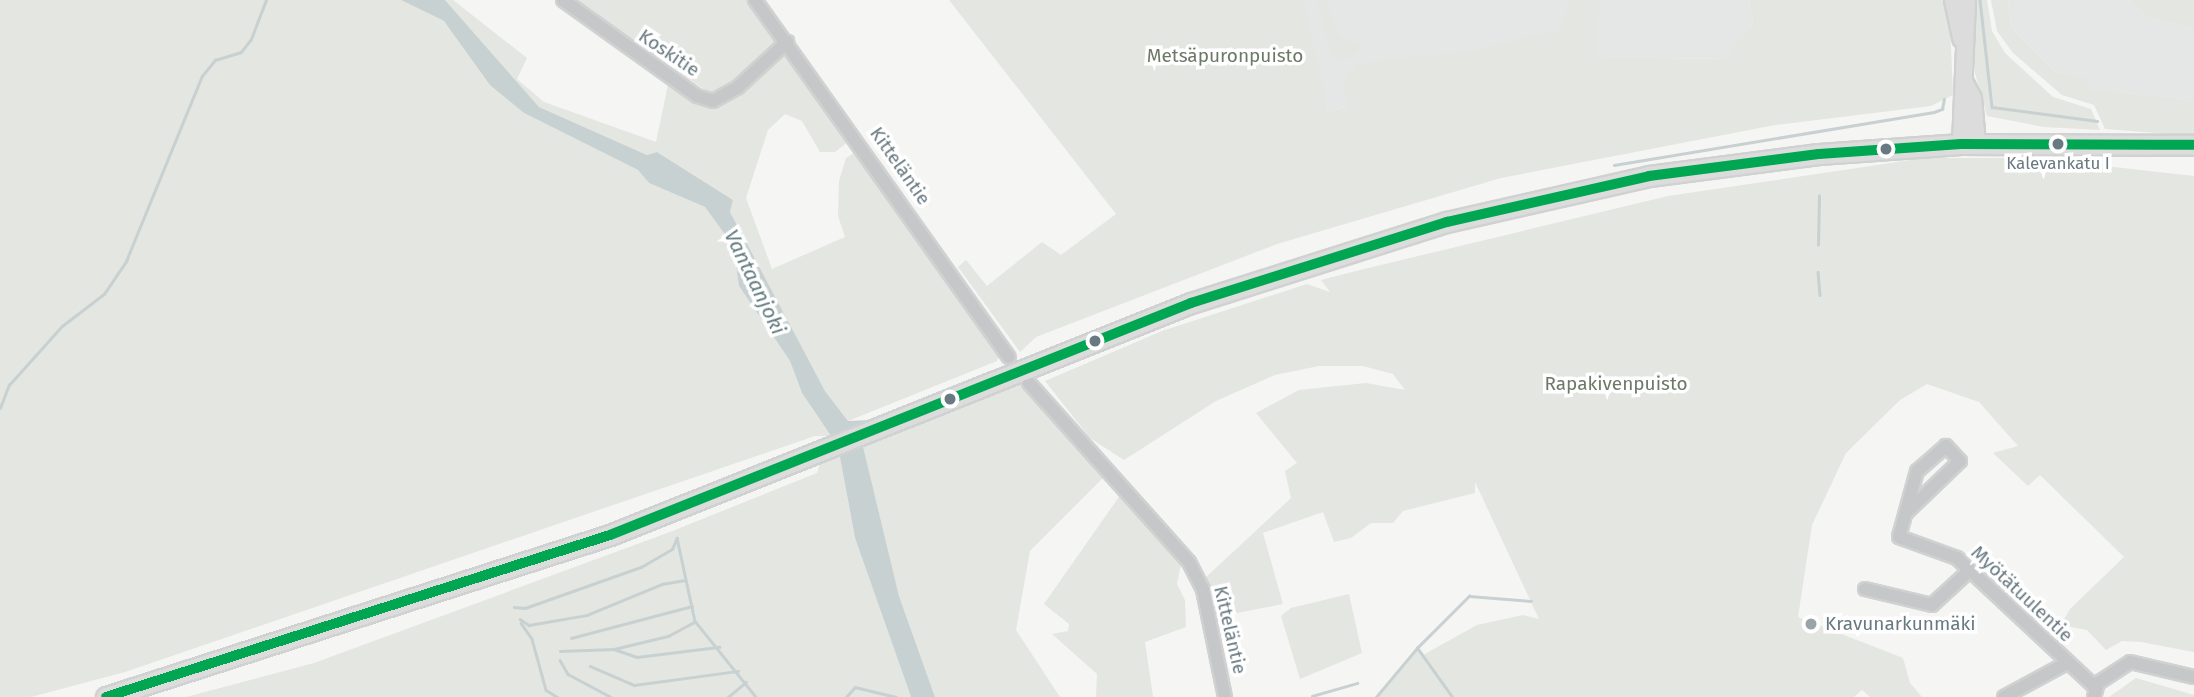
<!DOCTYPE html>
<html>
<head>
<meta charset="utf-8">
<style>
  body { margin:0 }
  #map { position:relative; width:2194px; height:697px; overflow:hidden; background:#f5f5f4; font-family:"Fira Sans",sans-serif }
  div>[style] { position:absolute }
  .built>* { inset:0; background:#e5e6e6 }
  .green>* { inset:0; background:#e4e6e1 }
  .water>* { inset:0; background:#c8d1d2 }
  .stream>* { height:2.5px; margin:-1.25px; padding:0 1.25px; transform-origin:1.25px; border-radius:1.25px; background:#c8d1d2 }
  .roads { filter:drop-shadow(2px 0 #d0d1d1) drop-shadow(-2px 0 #d0d1d1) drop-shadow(0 2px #d0d1d1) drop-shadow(0 -2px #d0d1d1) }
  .minor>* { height:12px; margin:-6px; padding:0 6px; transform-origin:6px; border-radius:6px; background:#c5c7c8 }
  .major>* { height:16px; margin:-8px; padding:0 8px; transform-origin:8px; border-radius:8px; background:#dcdcdd }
  .highway>* { height:19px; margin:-9.5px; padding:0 9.5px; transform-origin:9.5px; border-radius:9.5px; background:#dcdcdd }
  .bus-1>* { height:10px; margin:-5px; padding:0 5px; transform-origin:5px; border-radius:5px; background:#00a651 }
  .dots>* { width:19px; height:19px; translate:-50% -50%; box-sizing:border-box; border:4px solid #fff; border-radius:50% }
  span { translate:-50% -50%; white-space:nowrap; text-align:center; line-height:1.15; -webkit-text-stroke:7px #fff; paint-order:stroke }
  .bus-label { font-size:17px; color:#687981 }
  .street-label { font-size:19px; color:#687981 }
  .park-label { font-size:19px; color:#6c7966 }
  .poi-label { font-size:19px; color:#687981 }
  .left { translate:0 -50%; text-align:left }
  .water-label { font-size:21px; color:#637b7e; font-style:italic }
</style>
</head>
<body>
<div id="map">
  <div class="built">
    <div style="clip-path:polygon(1298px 0,1749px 0,1753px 23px,1726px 59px,1596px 57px,1597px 34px,1328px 112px)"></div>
    <div style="clip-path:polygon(2008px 0,2128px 0,2149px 18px,2194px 28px,2194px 100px,2088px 89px,2088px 78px,2057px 73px,2011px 27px)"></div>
  </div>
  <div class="green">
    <div style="clip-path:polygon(0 0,401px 0,444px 21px,524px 113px,638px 170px,649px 183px,705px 207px,721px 223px,733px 245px,739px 286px,790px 361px,802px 393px,831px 436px,815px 436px,125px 672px,31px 697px,0 697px)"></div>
    <div style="clip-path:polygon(445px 0,453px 0,527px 58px,517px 79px,544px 102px,656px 142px,669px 80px,712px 108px,738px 95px,787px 51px,849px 141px,835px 152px,820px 152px,802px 121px,785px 114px,768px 130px,746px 198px,772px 269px,845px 237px,838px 216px,839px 181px,846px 158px,860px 149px,999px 354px,997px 361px,848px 421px,825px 391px,768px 288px,730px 212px,733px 200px,657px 152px,647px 155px,539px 107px)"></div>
    <div style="clip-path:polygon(574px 0,749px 0,779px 43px,723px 93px,711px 94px)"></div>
    <div style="clip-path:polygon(949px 0,1303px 0,1328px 112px,1346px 107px,1345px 80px,1357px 64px,1471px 51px,1561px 30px,1569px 0,1599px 0,1597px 57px,1725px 59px,1753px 23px,1749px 0,1949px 0,1953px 95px,1931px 106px,1775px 125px,1501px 178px,1277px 244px,1036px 337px,1020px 352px,958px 267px,966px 260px,987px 286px,1042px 242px,1061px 255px,1116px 214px)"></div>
    <div style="clip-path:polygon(1327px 0,1339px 35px,1362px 48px,1353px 56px,1339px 60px,1330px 53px,1317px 1px)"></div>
    <div style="clip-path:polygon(1972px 0,1987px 0,1992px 31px,2005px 53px,2053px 97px,2091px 109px,2100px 130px,2044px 127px,1987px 116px,1975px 73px)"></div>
    <div style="clip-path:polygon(1991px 0,2008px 0,2011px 27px,2057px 73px,2089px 78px,2089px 89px,2194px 100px,2194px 136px,2105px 129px,2094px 105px,2062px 95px,2013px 53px,1997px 31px)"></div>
    <div style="clip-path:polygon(2128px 0,2194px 0,2194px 28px,2149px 18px)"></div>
    <div style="clip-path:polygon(1924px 158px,2034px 158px,2194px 176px,2194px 652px,2141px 642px,2122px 641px,2106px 650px,2087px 630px,2061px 625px,2070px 609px,2124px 557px,2040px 475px,2028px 486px,1993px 453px,2018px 446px,1979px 402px,1927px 384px,1900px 400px,1846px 453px,1812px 525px,1798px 617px,1903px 658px,1910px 683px,1922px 697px,1870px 697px,1862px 690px,1854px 697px,1376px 697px,1417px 648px,1423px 655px,1477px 625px,1523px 615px,1539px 619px,1475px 482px,1475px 493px,1403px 511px,1393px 523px,1371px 523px,1351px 538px,1334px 542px,1323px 512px,1263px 533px,1283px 604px,1216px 617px,1204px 579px,1291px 498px,1285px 471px,1297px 463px,1256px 413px,1299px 390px,1366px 383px,1405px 390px,1393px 374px,1363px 366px,1319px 366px,1275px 375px,1216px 401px,1124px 460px,1090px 438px,1045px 381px,1162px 331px,1307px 284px,1330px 292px,1321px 280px,1356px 271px,1668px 196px)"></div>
    <div style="clip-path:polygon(1019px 378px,1105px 476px,1030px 551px,1016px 630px,1060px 697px,935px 697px,899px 596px,862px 442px,1018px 386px)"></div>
    <div style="clip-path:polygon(839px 452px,855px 538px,911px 697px,186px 697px,314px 663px,670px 532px,817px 473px,821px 460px)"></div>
    <div style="clip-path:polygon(1121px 494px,1181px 564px,1177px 584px,1185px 600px,1186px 627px,1145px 642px,1153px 697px,1096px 697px,1097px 674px,1052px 634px,1068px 631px,1069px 624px,1044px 604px)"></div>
    <div style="clip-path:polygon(1349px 594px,1362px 653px,1300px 679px,1281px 616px,1291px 608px)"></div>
    <div style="clip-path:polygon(2136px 678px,2194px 695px,2194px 697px,2109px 697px)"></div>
  </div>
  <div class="water">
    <div style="clip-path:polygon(401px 0,445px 0,539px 107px,647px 155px,657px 152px,733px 200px,730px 212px,825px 391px,848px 421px,871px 420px,831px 436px,802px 393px,790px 361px,739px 286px,733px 245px,705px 207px,649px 183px,638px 170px,524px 113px,490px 85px,444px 21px)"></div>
    <div style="clip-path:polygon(862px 442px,899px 596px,935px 697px,911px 697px,855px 538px,839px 452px)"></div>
  </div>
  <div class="stream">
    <div style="left:1980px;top:0;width:108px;rotate:83.6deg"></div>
    <div style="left:1992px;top:107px;width:106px;rotate:7.6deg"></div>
    <div style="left:1614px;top:165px;width:324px;rotate:-9.4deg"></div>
    <div style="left:1934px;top:112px;width:9px;rotate:-21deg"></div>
    <div style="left:1942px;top:109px;width:10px;rotate:-79deg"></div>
    <div style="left:1818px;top:245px;width:49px;rotate:-88.8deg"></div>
    <div style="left:1818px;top:272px;width:23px;rotate:85deg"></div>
    <div style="left:0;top:408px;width:25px;rotate:-69deg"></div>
    <div style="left:9px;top:385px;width:79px;rotate:-48.1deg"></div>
    <div style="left:62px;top:326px;width:53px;rotate:-37.3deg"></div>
    <div style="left:104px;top:294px;width:40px;rotate:-56deg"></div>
    <div style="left:126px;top:261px;width:200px;rotate:-67.7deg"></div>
    <div style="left:202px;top:76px;width:21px;rotate:-51deg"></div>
    <div style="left:215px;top:60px;width:27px;rotate:-17deg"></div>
    <div style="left:241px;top:52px;width:16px;rotate:-52deg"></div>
    <div style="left:251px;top:39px;width:42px;rotate:-69deg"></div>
    <div style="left:677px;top:538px;width:85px;rotate:77.8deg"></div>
    <div style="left:695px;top:621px;width:97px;rotate:51.2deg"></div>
    <div style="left:514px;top:607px;width:11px;rotate:5deg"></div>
    <div style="left:525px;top:608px;width:123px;rotate:-19.5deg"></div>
    <div style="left:641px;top:567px;width:36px;rotate:-30deg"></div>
    <div style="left:672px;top:549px;width:12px;rotate:-66deg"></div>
    <div style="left:520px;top:619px;width:11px;rotate:34deg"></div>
    <div style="left:529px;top:625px;width:59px;rotate:-9.8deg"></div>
    <div style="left:587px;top:615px;width:81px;rotate:-22.5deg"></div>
    <div style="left:662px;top:584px;width:23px;rotate:-10deg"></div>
    <div style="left:521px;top:623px;width:19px;rotate:55deg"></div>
    <div style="left:532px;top:639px;width:53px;rotate:74.6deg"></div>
    <div style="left:546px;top:690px;width:13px;rotate:32deg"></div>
    <div style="left:571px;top:638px;width:125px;rotate:-14.8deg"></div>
    <div style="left:614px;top:649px;width:24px;rotate:19deg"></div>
    <div style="left:637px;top:657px;width:83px;rotate:-7deg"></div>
    <div style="left:560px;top:651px;width:54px;rotate:-2.1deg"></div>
    <div style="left:614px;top:649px;width:56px;rotate:-13.5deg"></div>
    <div style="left:668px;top:636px;width:30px;rotate:-28deg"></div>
    <div style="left:560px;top:660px;width:16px;rotate:60deg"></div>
    <div style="left:568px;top:674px;width:49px;rotate:28.1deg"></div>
    <div style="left:590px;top:666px;width:48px;rotate:23.4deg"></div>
    <div style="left:634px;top:685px;width:105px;rotate:-7.7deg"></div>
    <div style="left:1312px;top:696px;width:47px;rotate:-16.1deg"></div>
    <div style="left:728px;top:697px;width:23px;rotate:-40deg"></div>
    <div style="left:846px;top:697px;width:13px;rotate:-48deg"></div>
    <div style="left:855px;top:687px;width:42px;rotate:13.7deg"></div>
    <div style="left:1376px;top:697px;width:64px;rotate:-50.1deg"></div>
    <div style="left:1452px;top:697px;width:60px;rotate:-125.5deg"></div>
    <div style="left:1417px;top:648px;width:74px;rotate:-45deg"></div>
    <div style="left:1469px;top:596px;width:62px;rotate:4.6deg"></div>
  </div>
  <div class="roads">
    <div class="minor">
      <div style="left:563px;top:0;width:165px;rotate:35.6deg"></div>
      <div style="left:697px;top:96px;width:17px;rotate:17deg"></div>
      <div style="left:713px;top:101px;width:29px;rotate:-29deg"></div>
      <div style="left:738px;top:87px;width:67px;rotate:-42.6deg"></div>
      <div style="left:755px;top:0;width:438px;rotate:54.6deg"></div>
      <div style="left:1029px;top:383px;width:240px;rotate:48.2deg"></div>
      <div style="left:1189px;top:562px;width:31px;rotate:63deg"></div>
      <div style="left:1203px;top:590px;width:109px;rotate:78.4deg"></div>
      <div style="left:1906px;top:513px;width:75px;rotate:-43.9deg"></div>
      <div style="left:1960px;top:461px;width:21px;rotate:-133deg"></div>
      <div style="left:1946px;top:446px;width:38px;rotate:139deg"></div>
      <div style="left:1917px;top:471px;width:68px;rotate:105.3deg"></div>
      <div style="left:1899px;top:537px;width:62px;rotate:19.9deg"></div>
      <div style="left:1957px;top:558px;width:189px;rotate:43.1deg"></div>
      <div style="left:1865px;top:589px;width:69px;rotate:13.4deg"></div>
      <div style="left:1932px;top:605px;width:52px;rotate:-42.6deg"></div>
      <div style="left:2004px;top:697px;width:72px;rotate:-28.4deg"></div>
      <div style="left:2094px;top:697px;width:15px;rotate:-74deg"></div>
      <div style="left:2098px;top:683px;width:38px;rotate:-33deg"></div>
      <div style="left:2130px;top:662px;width:66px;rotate:13.2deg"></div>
    </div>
    <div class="major">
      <div style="left:1953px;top:0;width:40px;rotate:78deg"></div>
      <div style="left:1965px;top:83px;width:17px;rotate:62deg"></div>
      <div style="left:1973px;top:98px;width:46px;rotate:85deg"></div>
      <div style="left:1961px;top:144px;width:144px;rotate:-87.6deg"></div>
    </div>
    <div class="highway">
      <div style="left:106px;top:697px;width:529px;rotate:-17.82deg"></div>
      <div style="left:610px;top:535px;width:626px;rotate:-21.77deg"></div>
      <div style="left:1191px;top:303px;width:269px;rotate:-17.6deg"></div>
      <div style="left:1447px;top:222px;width:207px;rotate:-12.8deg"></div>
      <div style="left:1649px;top:176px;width:171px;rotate:-7.4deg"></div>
      <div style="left:1819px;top:154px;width:142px;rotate:-4deg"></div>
      <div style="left:1961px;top:144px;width:233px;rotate:0.2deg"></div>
    </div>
  </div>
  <div class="bus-1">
    <div style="left:106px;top:697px;width:529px;rotate:-17.82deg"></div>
    <div style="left:610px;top:535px;width:626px;rotate:-21.77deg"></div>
    <div style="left:1191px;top:303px;width:269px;rotate:-17.6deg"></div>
    <div style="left:1447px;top:222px;width:207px;rotate:-12.8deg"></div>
    <div style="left:1649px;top:176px;width:171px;rotate:-7.4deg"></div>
    <div style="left:1819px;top:154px;width:142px;rotate:-4deg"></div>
    <div style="left:1961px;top:144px;width:233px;rotate:0.2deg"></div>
  </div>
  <div class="dots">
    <div style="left:2058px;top:144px;background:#687981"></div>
    <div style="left:1886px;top:149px;background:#687981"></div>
    <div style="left:1095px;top:341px;background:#687981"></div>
    <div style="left:950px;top:399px;background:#687981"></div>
    <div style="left:1811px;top:624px;background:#99a4a9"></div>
  </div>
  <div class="bus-label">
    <span style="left:2058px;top:164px">Kalevankatu I</span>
  </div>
  <div class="street-label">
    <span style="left:669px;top:53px;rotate:34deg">Koskitie</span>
    <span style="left:900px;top:166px;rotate:55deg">Kitteläntie</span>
    <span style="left:2022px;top:594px;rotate:43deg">Myötätuulentie</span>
    <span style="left:1230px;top:630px;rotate:77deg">Kitteläntie</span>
  </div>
  <div class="park-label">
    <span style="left:1225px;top:56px">Metsäpuronpuisto</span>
    <span style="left:1616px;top:384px">Rapakivenpuisto</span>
  </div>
  <div class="poi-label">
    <span class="left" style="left:1825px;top:624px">Kravunarkunmäki</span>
  </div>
  <div class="water-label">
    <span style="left:755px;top:282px;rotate:64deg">Vantaanjoki</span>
  </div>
</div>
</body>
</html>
